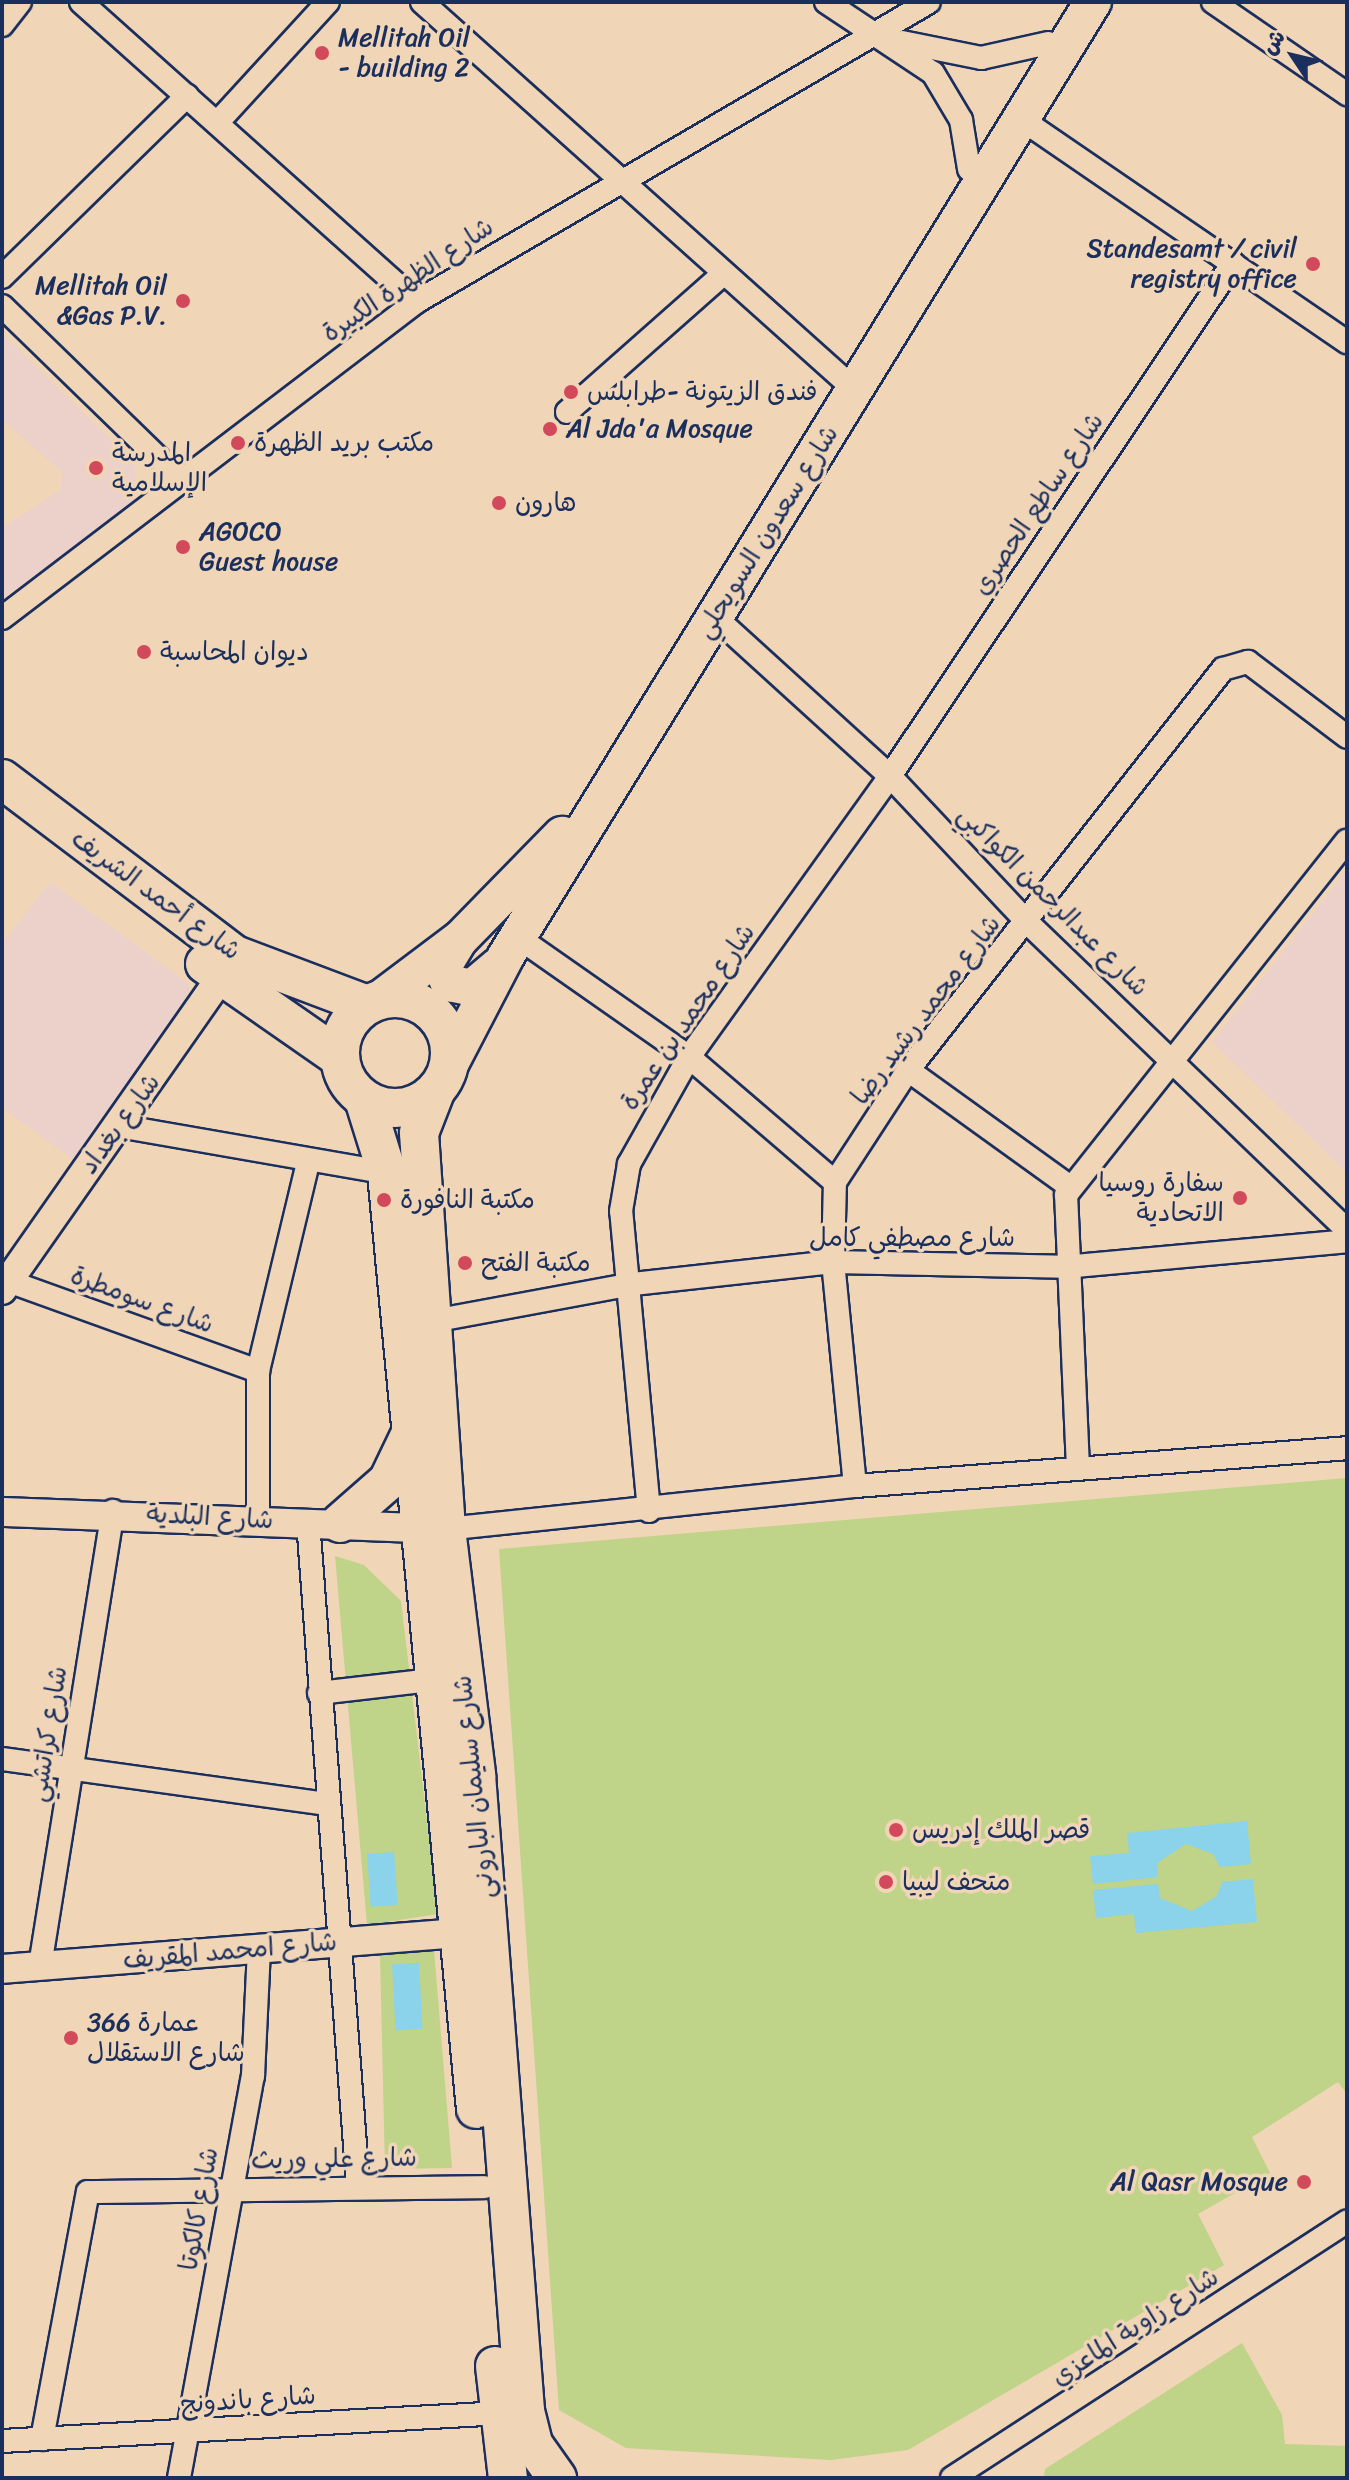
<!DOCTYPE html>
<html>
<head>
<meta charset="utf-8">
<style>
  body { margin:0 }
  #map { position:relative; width:1349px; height:2480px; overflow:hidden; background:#f0d5b7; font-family:Sriracha,"Playpen Sans Arabic",sans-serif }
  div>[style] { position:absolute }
  .built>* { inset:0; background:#ecd1ca }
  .green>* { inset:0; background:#bfd389 }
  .water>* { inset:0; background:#8ad3eb; transform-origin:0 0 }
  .roads { filter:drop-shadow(2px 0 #1b2f5e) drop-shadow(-2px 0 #1b2f5e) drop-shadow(0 2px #1b2f5e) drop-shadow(0 -2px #1b2f5e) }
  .minor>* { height:22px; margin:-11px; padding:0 11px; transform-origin:11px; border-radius:11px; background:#f0d5b7 }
  .tertiary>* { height:28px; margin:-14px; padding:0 14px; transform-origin:14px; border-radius:14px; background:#f0d5b7 }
  .primary>* { height:36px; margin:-18px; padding:0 18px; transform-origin:18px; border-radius:18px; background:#f0d5b7 }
  .trunk>* { height:38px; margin:-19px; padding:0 19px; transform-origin:19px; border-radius:19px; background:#f0d5b7 }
  .trunk>.ring { margin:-19px; padding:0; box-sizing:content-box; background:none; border:38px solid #f0d5b7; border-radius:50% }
  .dots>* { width:22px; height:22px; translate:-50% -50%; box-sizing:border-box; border:4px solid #f0d5b7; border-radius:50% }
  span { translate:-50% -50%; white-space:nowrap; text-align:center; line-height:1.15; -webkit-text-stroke:7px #f0d5b7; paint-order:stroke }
  .poi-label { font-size:26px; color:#1b2f5e }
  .left { translate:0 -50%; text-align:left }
  .right { translate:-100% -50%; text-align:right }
  .street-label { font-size:26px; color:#1b2f5e }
  .frame { position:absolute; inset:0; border:4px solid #1b2f5e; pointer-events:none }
  .north { position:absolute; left:1253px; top:16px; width:80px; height:80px; -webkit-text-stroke:6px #f0d5b7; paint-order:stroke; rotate:305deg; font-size:22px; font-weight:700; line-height:32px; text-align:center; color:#1b2f5e }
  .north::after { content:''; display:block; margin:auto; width:28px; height:36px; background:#1b2f5e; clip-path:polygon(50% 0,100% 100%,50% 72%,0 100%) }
</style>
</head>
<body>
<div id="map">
  <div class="built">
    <div style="clip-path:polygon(2px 333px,135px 463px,135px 503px,2px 599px,2px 528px,60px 490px,63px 473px,2px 420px)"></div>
    <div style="clip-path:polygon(1347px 870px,1347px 1173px,1212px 1042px)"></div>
    <div style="clip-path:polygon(50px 882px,189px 984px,191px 1001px,74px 1160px,2px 1108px,2px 944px)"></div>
  </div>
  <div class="green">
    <div style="clip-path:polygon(1347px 1478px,1347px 2094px,1338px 2082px,1252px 2137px,1270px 2173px,1198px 2214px,1224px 2265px,908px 2450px,831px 2460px,626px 2448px,559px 2410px,499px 1549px)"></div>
    <div style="clip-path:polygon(335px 1556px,364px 1565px,401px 1601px,438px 1914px,367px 1925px)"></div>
    <div style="clip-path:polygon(434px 1950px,452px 2168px,385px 2169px,380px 1955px)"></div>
    <div style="clip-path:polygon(1242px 2343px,1282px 2415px,1285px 2444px,1347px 2446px,1347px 2478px,1044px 2478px,1045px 2469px)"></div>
  </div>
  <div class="water">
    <div style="clip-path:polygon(1247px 1821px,1251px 1864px,1220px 1867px,1213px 1854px,1186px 1844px,1157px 1863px,1158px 1877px,1093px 1884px,1090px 1856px,1129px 1853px,1127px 1833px)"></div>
    <div style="left:394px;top:1852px;width:53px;height:27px;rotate:86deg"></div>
    <div style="clip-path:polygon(1253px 1879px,1257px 1922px,1136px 1933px,1134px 1914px,1096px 1918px,1093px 1890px,1158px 1884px,1160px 1898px,1192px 1911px,1217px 1896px,1222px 1882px)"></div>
    <div style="left:419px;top:1963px;width:66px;height:27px;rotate:87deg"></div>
  </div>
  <div class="roads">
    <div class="minor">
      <div style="left:81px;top:2px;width:450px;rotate:41.8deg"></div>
      <div style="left:422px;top:2px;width:567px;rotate:41.85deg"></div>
      <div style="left:826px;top:2px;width:128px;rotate:33.6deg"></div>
      <div style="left:933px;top:73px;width:55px;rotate:59.2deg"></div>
      <div style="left:961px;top:120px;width:50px;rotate:80.7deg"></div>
      <div style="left:1213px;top:2px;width:163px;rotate:34.5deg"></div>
      <div style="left:2px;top:25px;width:29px;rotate:-52deg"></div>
      <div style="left:902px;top:42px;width:81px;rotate:11.4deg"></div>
      <div style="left:981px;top:58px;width:69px;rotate:-12.6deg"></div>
      <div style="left:1021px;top:119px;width:395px;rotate:34.4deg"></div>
      <div style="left:217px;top:123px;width:164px;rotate:-47.5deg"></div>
      <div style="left:2px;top:277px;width:259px;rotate:-44.4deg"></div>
      <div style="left:2px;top:306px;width:247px;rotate:44.2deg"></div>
      <div style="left:567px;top:412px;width:208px;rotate:-41.5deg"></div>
      <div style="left:715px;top:617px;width:236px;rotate:42.3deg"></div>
      <div style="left:890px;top:776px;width:202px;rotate:46.8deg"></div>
      <div style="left:1028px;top:923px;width:443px;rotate:43.9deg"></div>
      <div style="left:2px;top:618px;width:521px;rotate:-37.35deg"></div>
      <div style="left:416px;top:302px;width:594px;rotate:-30.32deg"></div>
      <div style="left:519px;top:938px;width:208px;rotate:35deg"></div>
      <div style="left:689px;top:1057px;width:192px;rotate:40.6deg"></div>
      <div style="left:908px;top:1070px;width:200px;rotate:35.8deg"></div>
      <div style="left:119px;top:1126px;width:272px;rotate:9.9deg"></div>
      <div style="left:8px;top:1281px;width:266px;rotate:19.8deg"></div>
      <div style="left:433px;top:1321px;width:203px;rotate:-10.5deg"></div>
      <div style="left:633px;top:1284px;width:201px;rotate:-6.3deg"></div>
      <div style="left:833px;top:1262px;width:231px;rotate:1.2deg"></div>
      <div style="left:1064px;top:1267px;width:284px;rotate:-5.2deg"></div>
      <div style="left:1078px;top:1468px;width:273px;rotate:-92.5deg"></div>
      <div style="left:1066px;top:1195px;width:452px;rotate:-51.6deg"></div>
      <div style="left:855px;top:1486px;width:225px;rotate:-95.6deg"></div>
      <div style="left:833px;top:1262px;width:80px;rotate:-88.6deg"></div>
      <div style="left:835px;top:1182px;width:134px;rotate:-56.9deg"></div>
      <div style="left:908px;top:1070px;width:510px;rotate:-51.85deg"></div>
      <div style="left:1223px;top:669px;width:26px;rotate:-16deg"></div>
      <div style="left:1248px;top:662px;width:124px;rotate:37.1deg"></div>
      <div style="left:649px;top:1511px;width:301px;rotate:-95.3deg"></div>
      <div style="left:621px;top:1211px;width:48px;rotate:-80.3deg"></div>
      <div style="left:629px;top:1164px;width:123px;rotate:-60.7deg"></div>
      <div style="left:689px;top:1057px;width:345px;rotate:-54.4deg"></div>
      <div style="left:890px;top:776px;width:617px;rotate:-56.23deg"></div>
      <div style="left:258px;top:1520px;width:149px;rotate:-90deg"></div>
      <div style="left:258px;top:1371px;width:214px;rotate:-76.5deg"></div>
      <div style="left:308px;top:1521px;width:666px;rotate:85.69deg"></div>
      <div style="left:446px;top:1529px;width:411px;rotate:-6deg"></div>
      <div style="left:855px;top:1486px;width:493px;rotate:-4.4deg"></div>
      <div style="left:319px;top:1693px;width:114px;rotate:-6.6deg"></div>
      <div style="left:2px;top:1759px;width:327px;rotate:7.9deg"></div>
      <div style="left:40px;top:1966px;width:461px;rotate:-80.9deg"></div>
      <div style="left:42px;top:2439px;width:251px;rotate:-79.5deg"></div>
      <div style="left:88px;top:2192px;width:396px;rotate:-0.7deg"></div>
      <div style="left:2px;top:2441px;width:497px;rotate:-3.2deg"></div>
      <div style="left:179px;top:2478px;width:409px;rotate:-79.6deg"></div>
      <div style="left:253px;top:2076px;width:128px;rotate:-87.3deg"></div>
      <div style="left:952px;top:2478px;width:471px;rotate:-33deg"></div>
    </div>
    <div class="tertiary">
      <div style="left:2px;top:1290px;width:403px;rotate:-55deg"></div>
      <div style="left:2px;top:1512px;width:439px;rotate:2.2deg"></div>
      <div style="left:2px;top:1969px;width:457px;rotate:-4.5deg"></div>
    </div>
    <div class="primary">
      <div style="left:459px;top:940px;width:33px;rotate:121deg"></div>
      <div style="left:442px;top:968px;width:17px;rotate:65deg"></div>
      <div style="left:449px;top:983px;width:24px;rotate:12deg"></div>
      <div style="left:472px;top:988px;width:34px;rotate:-40deg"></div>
      <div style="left:379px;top:1000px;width:101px;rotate:-37deg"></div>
      <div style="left:460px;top:939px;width:146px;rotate:-45.6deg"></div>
      <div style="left:449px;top:1066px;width:124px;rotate:-62.6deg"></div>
      <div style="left:506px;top:956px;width:1120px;rotate:-58.4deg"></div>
    </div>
    <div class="trunk">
      <div style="left:2px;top:779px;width:292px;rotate:37.1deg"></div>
      <div style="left:235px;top:955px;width:141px;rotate:20.7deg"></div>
      <div style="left:205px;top:964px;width:163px;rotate:34.8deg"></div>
      <div class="ring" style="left:340px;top:998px;width:72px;height:72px"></div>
      <div style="left:435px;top:1092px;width:44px;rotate:111.3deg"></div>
      <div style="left:419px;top:1133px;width:397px;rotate:86.1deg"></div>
      <div style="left:446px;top:1529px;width:248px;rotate:83deg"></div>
      <div style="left:476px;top:1775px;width:638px;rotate:85.59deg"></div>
      <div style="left:525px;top:2411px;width:34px;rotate:76deg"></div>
      <div style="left:533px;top:2444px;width:42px;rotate:54.8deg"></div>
      <div style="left:364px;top:1099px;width:77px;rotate:72.7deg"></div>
      <div style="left:387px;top:1173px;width:940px;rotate:84.57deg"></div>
      <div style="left:340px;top:1523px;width:64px;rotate:-41.2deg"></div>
      <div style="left:388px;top:1481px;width:53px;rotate:-64.4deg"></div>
      <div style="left:495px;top:2366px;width:113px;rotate:83.4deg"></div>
    </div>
  </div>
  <div class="dots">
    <div style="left:322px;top:53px;background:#d1495b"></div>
    <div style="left:1313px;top:264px;background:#d1495b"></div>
    <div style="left:183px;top:301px;background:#d1495b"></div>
    <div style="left:571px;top:392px;background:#d1495b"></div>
    <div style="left:550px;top:429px;background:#d1495b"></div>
    <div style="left:238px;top:443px;background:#d1495b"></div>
    <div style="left:96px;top:468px;background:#d1495b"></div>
    <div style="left:499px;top:503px;background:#d1495b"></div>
    <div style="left:183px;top:547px;background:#d1495b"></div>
    <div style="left:144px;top:652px;background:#d1495b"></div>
    <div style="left:1240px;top:1198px;background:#d1495b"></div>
    <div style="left:384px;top:1200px;background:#d1495b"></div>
    <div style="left:465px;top:1263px;background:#d1495b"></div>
    <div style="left:896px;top:1830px;background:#d1495b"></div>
    <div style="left:886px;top:1882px;background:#d1495b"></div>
    <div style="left:71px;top:2038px;background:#d1495b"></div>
    <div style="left:1304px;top:2182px;background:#d1495b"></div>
  </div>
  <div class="poi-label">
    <span class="left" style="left:338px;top:53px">Mellitah Oil<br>- building 2</span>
    <span class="right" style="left:1297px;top:264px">Standesamt / civil<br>registry office</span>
    <span class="right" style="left:167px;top:301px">Mellitah Oil<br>&amp;Gas P.V.</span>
    <span class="left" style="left:587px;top:392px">فندق الزيتونة -طرابلس</span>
    <span class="left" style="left:566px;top:429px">Al Jda'a Mosque</span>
    <span class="left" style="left:254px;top:443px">مكتب بريد الظهرة</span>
    <span class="left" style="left:112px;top:468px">المدرسة<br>الإسلامية</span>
    <span class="left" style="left:515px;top:503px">هارون</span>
    <span class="left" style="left:199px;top:547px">AGOCO<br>Guest house</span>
    <span class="left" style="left:160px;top:652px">ديوان المحاسبة</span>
    <span class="right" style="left:1224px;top:1198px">سفارة روسيا<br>الاتحادية</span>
    <span class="left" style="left:400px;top:1200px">مكتبة النافورة</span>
    <span class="left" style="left:481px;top:1263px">مكتبة الفتح</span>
    <span class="left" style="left:912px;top:1830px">قصر الملك إدريس</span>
    <span class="left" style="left:902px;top:1882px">متحف ليبيا</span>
    <span class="left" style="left:87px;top:2038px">عمارة 366<br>شارع الاستقلال</span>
    <span class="right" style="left:1288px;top:2182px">Al Qasr Mosque</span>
  </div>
  <div class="street-label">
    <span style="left:408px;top:280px;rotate:-34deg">شارع الظهرة الكبيرة</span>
    <span style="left:1038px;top:504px;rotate:-56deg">شارع ساطع الحصري</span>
    <span style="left:767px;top:532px;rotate:-58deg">شارع سعدون السويحلي</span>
    <span style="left:156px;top:895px;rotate:36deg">شارع أحمد الشريف</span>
    <span style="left:1053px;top:901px;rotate:45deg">شارع عبدالرحمن الكواكبي</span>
    <span style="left:926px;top:1010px;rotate:-53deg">شارع محمد رشيد رضا</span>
    <span style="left:688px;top:1017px;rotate:-56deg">شارع محمد بن عمرة</span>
    <span style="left:120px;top:1124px;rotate:-54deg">شارع بغداد</span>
    <span style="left:912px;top:1238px">شارع مصطفي كامل</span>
    <span style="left:142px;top:1300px;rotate:20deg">شارع سومطرة</span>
    <span style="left:210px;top:1517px;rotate:3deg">شارع البلدية</span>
    <span style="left:48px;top:1734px;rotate:-81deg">شارع كراتشي</span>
    <span style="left:474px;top:1787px;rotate:-96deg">شارع سليمان الباروني</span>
    <span style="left:230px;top:1951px;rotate:-5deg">شارع امحمد المقريف</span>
    <span style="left:334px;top:2159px;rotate:-1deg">شارع علي وريث</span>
    <span style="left:199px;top:2209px;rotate:-80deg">شارع كالكوتا</span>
    <span style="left:1135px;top:2327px;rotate:-33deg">شارع زاوية الماعزي</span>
    <span style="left:248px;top:2400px;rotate:-4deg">شارع باندونج</span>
  </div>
  <div class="frame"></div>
  <div class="north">ش</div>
</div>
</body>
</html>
